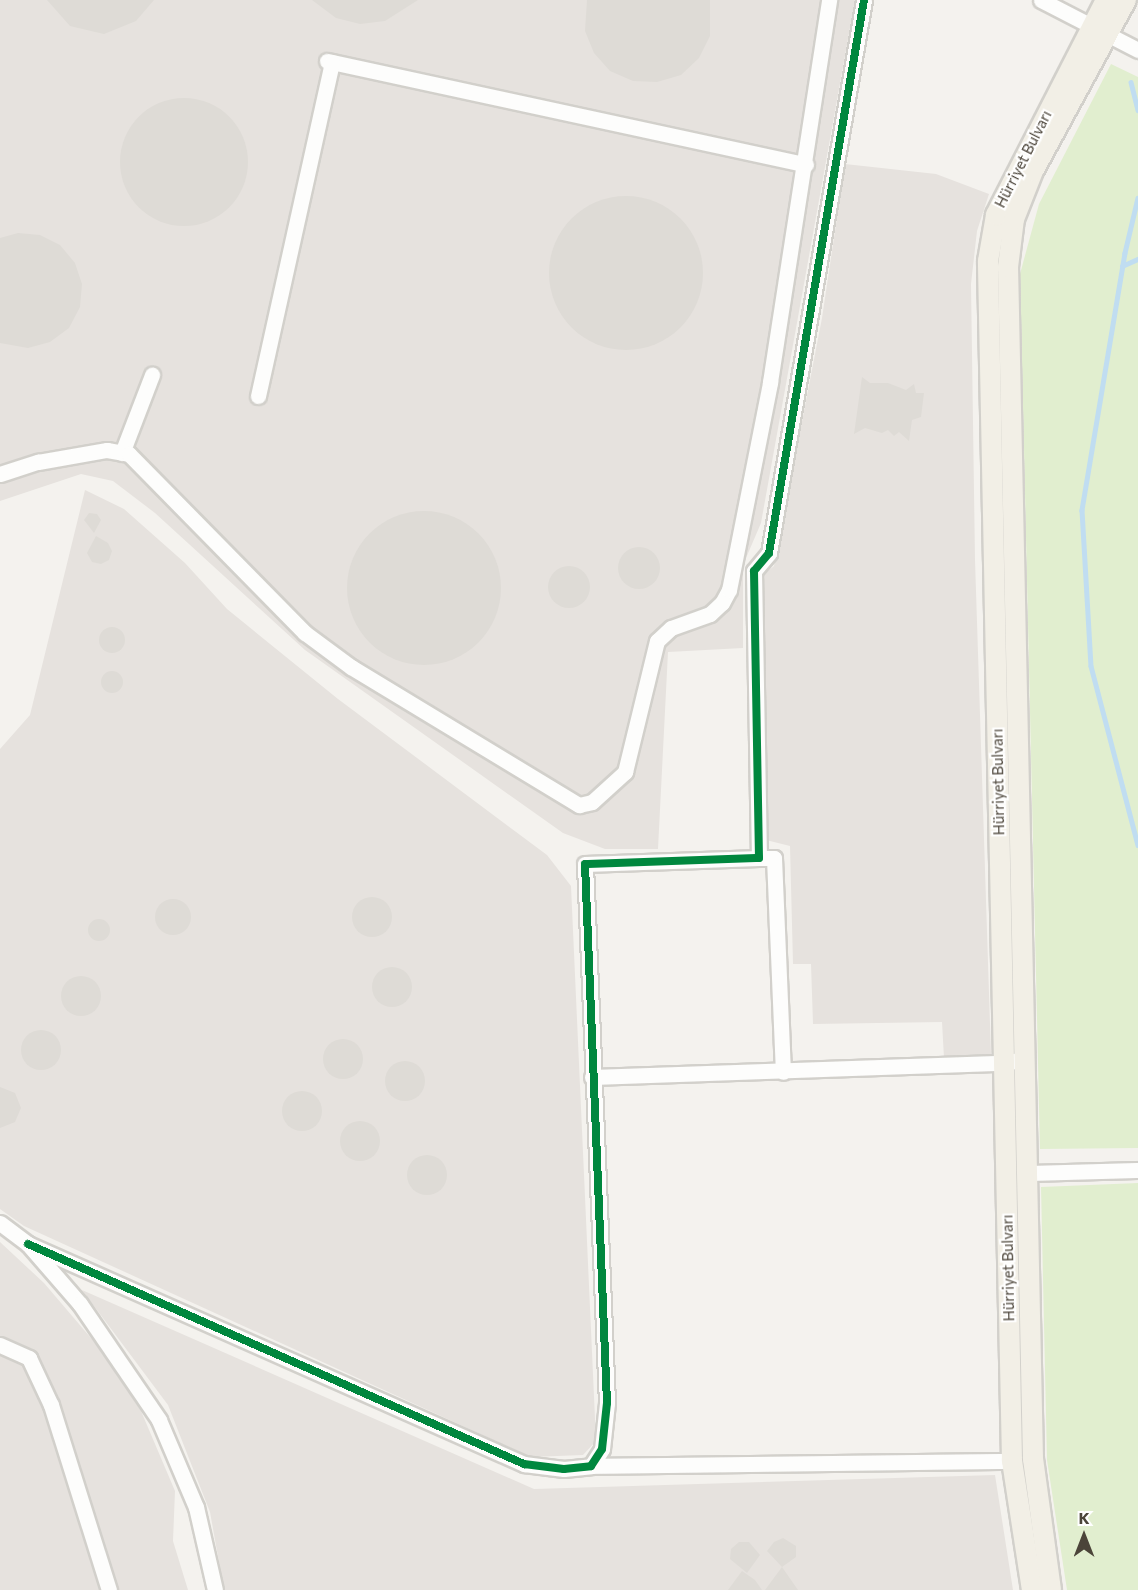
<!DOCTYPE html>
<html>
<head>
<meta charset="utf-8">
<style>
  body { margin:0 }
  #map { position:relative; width:1138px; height:1590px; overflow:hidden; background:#f4f2ee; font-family:Commissioner,sans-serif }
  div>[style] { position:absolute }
  .industrial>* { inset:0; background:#e6e2de }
  .green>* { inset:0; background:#e1eecf }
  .stream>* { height:4.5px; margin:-2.25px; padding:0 2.25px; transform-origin:2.25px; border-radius:2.25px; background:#c0ddf1 }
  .building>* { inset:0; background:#dedbd6 }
  .round { border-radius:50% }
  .roads { filter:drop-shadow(2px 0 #d2d0cb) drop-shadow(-2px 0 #d2d0cb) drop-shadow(0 2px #d2d0cb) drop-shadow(0 -2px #d2d0cb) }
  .minor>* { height:15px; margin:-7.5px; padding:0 7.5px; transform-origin:7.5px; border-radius:7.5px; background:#fdfdfc }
  .major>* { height:20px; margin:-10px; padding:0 10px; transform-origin:10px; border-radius:10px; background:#f2efe6 }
  .cycleway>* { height:8px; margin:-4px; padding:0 4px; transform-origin:4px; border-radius:4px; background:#00873e }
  span { translate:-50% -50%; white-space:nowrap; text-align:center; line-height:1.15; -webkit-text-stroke:4.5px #fff; paint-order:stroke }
  .street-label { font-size:15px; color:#4b4439 }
  .north { position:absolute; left:1054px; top:1506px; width:60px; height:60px; -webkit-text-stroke:4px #fff; paint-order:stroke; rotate:0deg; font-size:16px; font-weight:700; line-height:24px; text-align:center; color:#4b4439 }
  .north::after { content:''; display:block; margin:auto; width:21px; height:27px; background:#4b4439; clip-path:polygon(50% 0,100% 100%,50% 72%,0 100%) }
</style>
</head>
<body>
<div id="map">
  <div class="industrial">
    <div style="clip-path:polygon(0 0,855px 0,761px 523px,743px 565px,743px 648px,668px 652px,658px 849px,605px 849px,563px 833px,305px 650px,155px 513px,113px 481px,81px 474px,0 501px)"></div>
    <div style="clip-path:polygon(845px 164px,936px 174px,989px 194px,977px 231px,971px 284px,975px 560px,991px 1055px,944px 1058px,942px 1022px,813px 1024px,811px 964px,793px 964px,790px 846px,766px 840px,762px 576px,774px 566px,822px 318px)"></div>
    <div style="clip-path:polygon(85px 490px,124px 509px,185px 563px,227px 609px,338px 699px,547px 855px,571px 886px,596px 1441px,583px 1455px,531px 1457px,24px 1226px,0 1209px,0 749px,30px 715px)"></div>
    <div style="clip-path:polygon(0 1242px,44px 1283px,102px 1351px,141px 1411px,175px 1491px,173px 1541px,188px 1590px,0 1590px)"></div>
    <div style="clip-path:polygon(82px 1290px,534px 1489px,995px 1475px,1013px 1590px,224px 1590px,210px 1512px,168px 1405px)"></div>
  </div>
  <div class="green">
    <div style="clip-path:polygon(1111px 64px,1138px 77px,1138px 1148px,1040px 1149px,1020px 274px,1039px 204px)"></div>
    <div style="clip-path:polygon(1138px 1183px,1138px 1590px,1067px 1590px,1047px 1460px,1041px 1187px)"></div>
  </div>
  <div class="stream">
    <div style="left:1131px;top:82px;width:29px;rotate:76deg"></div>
    <div style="left:1138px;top:198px;width:57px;rotate:103.3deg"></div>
    <div style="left:1125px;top:253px;width:261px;rotate:99.5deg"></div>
    <div style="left:1082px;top:510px;width:156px;rotate:86.7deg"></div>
    <div style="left:1091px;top:666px;width:185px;rotate:75.3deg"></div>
    <div style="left:1122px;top:266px;width:17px;rotate:-24deg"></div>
  </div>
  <div class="building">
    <div style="clip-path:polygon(47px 0,154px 0,136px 21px,104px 34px,70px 26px)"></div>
    <div style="clip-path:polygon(312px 0,418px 0,385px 21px,360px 24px,336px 18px)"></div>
    <div style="clip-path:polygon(587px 0,710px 0,710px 36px,699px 58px,681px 75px,657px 82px,633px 81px,610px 71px,594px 53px,585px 31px)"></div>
    <div class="round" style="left:120px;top:98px;width:128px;height:128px"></div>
    <div class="round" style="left:549px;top:196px;width:154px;height:154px"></div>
    <div style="clip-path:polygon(18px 233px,40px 235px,60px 245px,75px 263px,82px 284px,80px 307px,69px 328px,50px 342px,28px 348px,0 343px,0 238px)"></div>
    <div style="clip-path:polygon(862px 377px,870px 383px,888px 383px,906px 390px,914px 384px,916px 393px,924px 393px,921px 417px,912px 420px,909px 441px,899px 432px,894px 436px,888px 430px,882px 433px,865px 428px,854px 434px)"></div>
    <div class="round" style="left:347px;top:511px;width:154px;height:154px"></div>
    <div style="clip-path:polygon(89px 513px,97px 514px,101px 520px,94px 533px,84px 520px)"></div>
    <div style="clip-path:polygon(96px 536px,108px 543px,112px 551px,109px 560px,101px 564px,92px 562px,87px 553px)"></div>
    <div class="round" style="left:618px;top:547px;width:42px;height:42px"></div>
    <div class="round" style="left:548px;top:566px;width:42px;height:42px"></div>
    <div class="round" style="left:99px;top:627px;width:26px;height:26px"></div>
    <div class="round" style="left:101px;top:671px;width:22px;height:22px"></div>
    <div class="round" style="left:352px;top:897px;width:40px;height:40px"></div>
    <div class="round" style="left:155px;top:899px;width:36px;height:36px"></div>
    <div class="round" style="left:88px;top:919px;width:22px;height:22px"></div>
    <div class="round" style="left:372px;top:967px;width:40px;height:40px"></div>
    <div class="round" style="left:61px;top:976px;width:40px;height:40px"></div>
    <div class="round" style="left:21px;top:1030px;width:40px;height:40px"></div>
    <div class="round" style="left:323px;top:1039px;width:40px;height:40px"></div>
    <div class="round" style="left:385px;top:1061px;width:40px;height:40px"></div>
    <div style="clip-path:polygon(0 1087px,15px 1093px,21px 1108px,15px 1122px,0 1128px)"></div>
    <div class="round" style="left:282px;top:1091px;width:40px;height:40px"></div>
    <div class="round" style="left:340px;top:1121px;width:40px;height:40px"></div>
    <div class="round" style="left:407px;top:1155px;width:40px;height:40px"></div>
    <div style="clip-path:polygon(783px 1538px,796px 1546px,796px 1557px,782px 1567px,798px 1590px,765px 1590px,782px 1567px,767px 1551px,774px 1542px)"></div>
    <div style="clip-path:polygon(739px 1542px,749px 1542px,760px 1555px,747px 1573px,730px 1559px,731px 1549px)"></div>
    <div style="clip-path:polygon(742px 1571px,755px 1580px,762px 1590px,728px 1590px)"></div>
  </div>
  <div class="roads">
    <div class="minor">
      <div style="left:1041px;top:0;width:109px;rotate:27.3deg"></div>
      <div style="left:327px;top:61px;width:490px;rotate:12.2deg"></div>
      <div style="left:258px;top:396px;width:342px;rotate:-77.5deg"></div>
      <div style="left:122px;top:453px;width:84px;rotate:-69deg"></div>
      <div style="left:0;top:474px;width:40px;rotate:-18deg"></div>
      <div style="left:38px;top:462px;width:70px;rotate:-9.9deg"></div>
      <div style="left:107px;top:450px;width:22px;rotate:10deg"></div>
      <div style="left:129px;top:454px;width:251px;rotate:45.5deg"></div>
      <div style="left:305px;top:633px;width:57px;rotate:36.5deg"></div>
      <div style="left:351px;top:667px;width:267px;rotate:31.2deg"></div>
      <div style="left:579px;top:805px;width:13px;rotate:-13deg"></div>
      <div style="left:592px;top:802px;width:45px;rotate:-42.3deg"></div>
      <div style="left:625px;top:772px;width:135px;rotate:-76.3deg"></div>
      <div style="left:657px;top:641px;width:19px;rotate:-43deg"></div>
      <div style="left:671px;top:628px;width:41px;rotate:-19.7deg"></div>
      <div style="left:710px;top:614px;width:16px;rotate:-43deg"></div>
      <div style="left:722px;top:603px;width:15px;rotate:-62deg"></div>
      <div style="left:729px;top:590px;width:212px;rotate:-78.8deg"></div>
      <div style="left:770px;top:382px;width:387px;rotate:-81.2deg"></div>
      <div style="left:759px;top:858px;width:15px"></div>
      <div style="left:774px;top:858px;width:214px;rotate:87.6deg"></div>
      <div style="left:592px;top:1077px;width:411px;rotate:-2deg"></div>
      <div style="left:1003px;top:1063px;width:23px;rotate:-10deg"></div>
      <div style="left:1028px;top:1173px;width:110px;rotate:-1.6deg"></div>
      <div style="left:0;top:1223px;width:35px;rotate:37deg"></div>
      <div style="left:28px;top:1244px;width:79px;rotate:49.1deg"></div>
      <div style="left:80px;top:1304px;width:140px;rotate:55.7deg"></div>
      <div style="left:159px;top:1420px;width:95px;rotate:67deg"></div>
      <div style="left:196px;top:1507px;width:85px;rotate:77.1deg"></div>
      <div style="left:28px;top:1244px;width:543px;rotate:23.92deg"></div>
      <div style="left:524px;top:1464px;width:40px;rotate:7.1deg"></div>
      <div style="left:564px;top:1469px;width:27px;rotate:-6deg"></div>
      <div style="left:591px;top:1466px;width:20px;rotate:-57deg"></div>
      <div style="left:602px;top:1449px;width:46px;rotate:-83.8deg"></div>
      <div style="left:607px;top:1403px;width:539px;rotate:-92.34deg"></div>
      <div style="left:585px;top:864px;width:174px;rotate:-2deg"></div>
      <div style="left:759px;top:858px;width:287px;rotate:-91deg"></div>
      <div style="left:754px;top:571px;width:23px;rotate:-50deg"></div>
      <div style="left:769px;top:553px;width:561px;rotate:-80.25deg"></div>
      <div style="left:0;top:1345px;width:32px;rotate:24deg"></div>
      <div style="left:29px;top:1358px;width:52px;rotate:64.9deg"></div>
      <div style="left:51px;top:1405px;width:194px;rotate:72.6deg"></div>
      <div style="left:591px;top:1466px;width:421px;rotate:-0.7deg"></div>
    </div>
    <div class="major">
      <div style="left:1032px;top:1590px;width:131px;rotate:-98.8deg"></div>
      <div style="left:1012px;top:1461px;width:1200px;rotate:-91.15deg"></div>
      <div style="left:988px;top:261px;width:47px;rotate:-80.1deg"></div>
      <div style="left:996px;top:215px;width:242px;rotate:-62.9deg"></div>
      <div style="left:1051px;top:1590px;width:132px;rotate:-97.8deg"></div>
      <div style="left:1033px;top:1459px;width:1192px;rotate:-91.2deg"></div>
      <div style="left:1008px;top:267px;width:48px;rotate:-82.9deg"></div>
      <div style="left:1014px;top:219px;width:52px;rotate:-68.4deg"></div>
      <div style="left:1033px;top:171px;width:195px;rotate:-61.5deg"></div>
    </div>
  </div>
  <div class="cycleway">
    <div style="left:28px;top:1244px;width:543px;rotate:23.92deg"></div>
    <div style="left:524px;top:1464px;width:40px;rotate:7.1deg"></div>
    <div style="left:564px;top:1469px;width:27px;rotate:-6deg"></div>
    <div style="left:591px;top:1466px;width:20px;rotate:-57deg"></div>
    <div style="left:602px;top:1449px;width:46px;rotate:-83.8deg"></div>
    <div style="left:607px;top:1403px;width:539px;rotate:-92.34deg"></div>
    <div style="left:585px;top:864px;width:174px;rotate:-2deg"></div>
    <div style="left:759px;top:858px;width:287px;rotate:-91deg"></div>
    <div style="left:754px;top:571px;width:23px;rotate:-50deg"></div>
    <div style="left:769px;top:553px;width:561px;rotate:-80.25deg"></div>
  </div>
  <div class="street-label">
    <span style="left:1023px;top:159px;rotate:-63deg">Hürriyet Bulvarı</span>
    <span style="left:998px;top:782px;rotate:-91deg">Hürriyet Bulvarı</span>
    <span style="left:1008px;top:1268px;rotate:-91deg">Hürriyet Bulvarı</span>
  </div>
  <div class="north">K</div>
</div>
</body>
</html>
